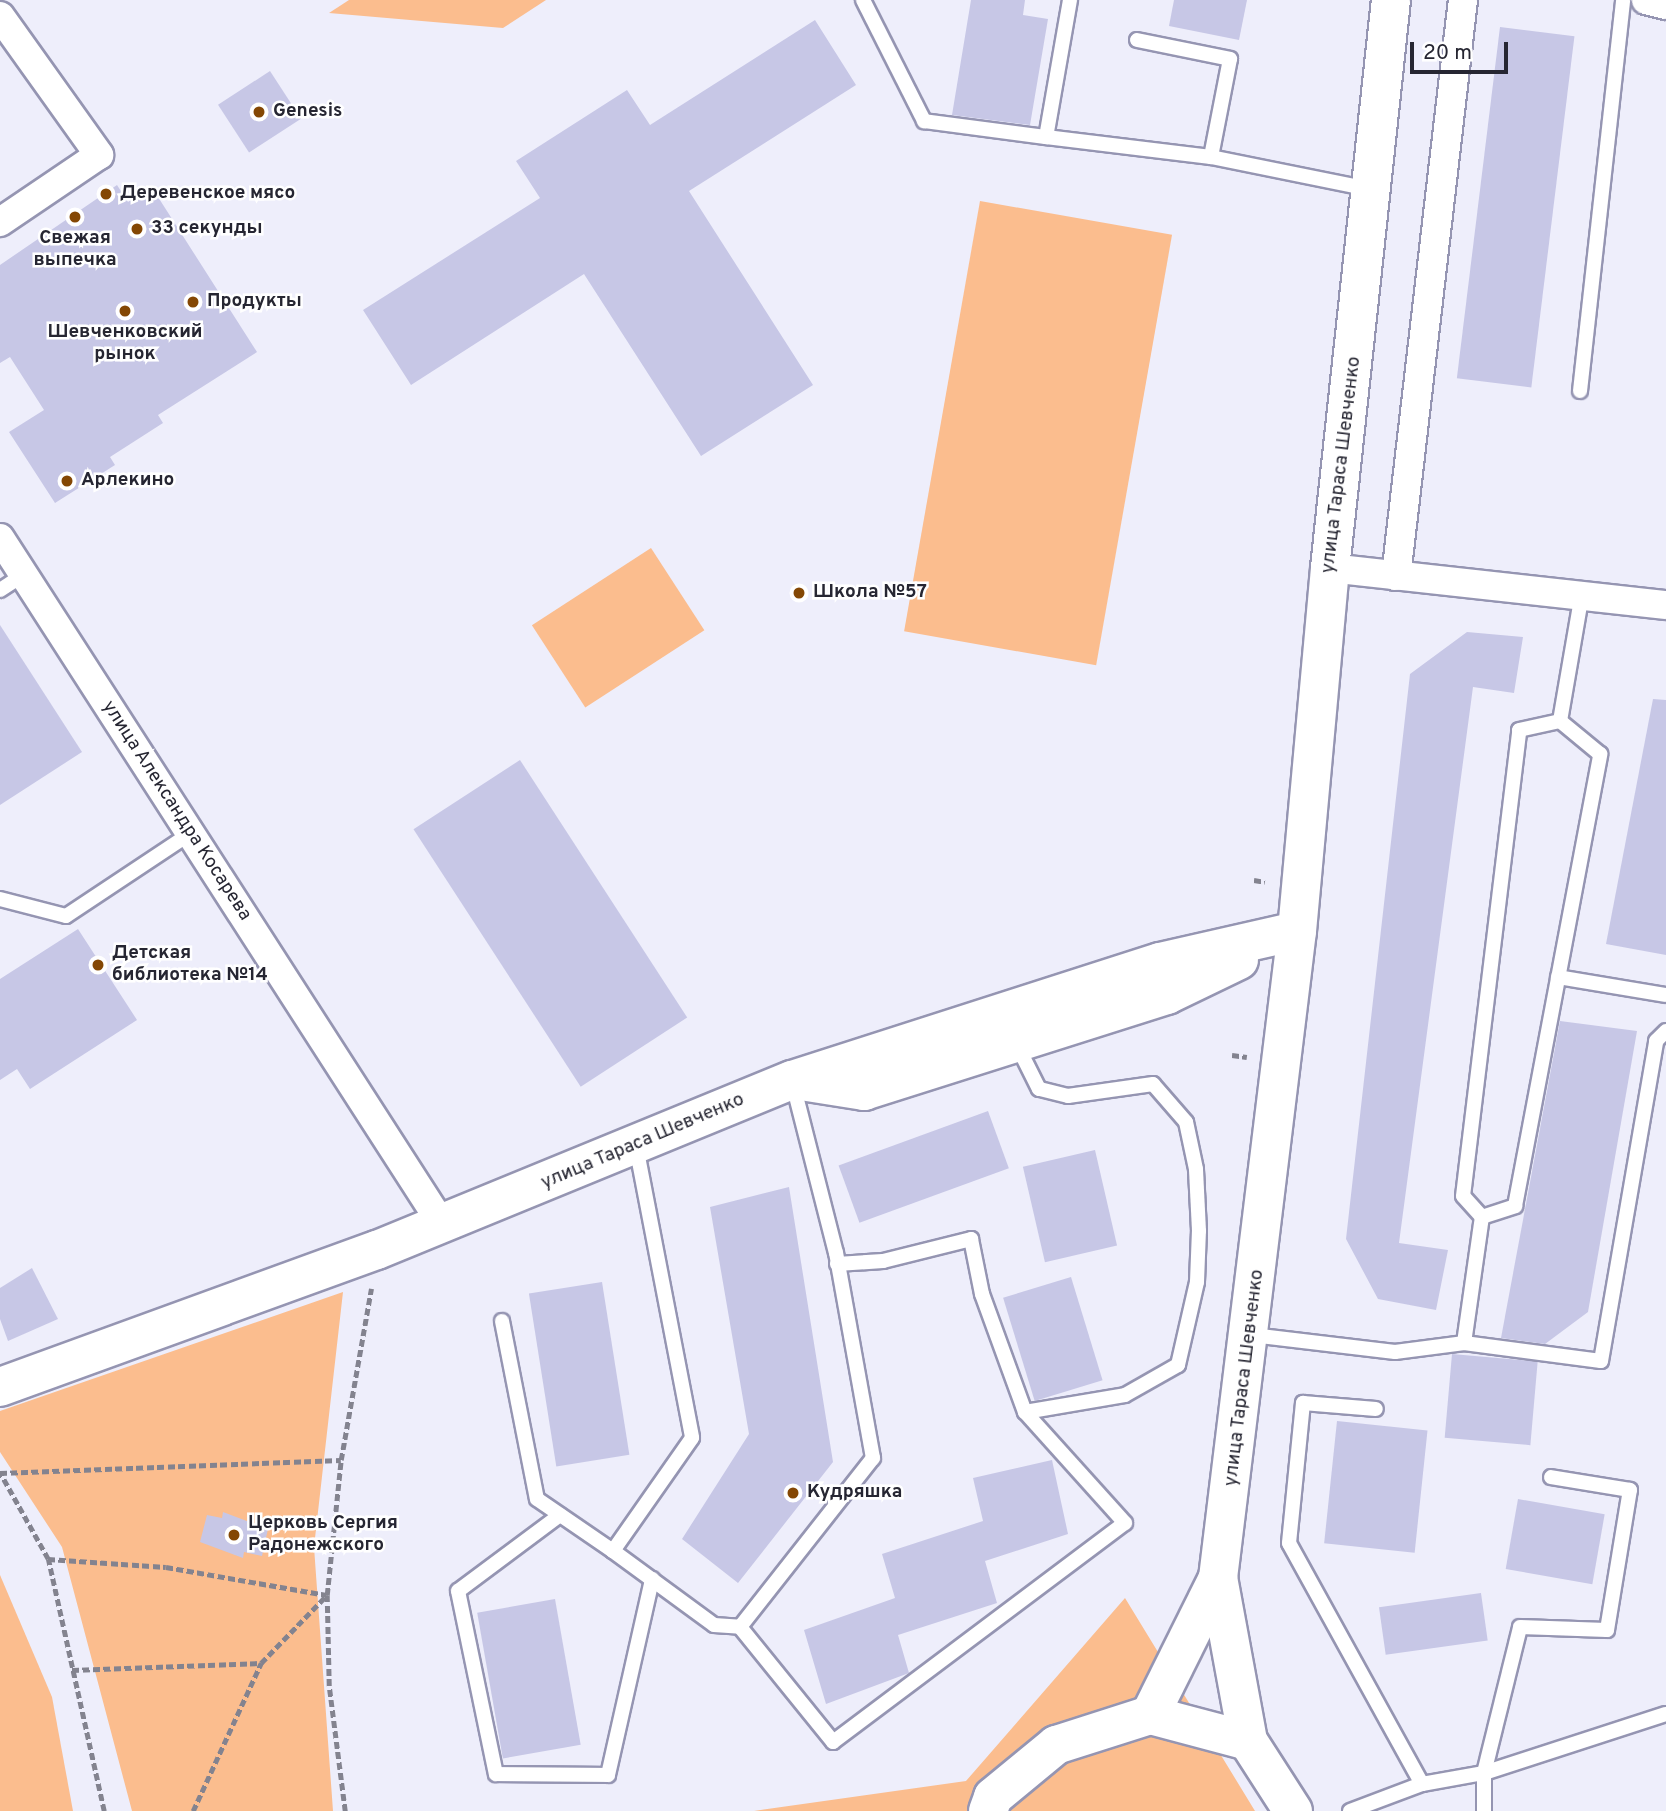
<!DOCTYPE html>
<html>
<head>
<meta charset="utf-8">
<style>
  body { margin:0 }
  #map { position:relative; width:1666px; height:1811px; overflow:hidden; background:#eeeefb; font-family:Overpass,sans-serif }
  div>[style] { position:absolute }
  .green>* { inset:0; background:#fbbd8e; transform-origin:0 0 }
  .building>* { inset:0; background:#c7c7e6; transform-origin:0 0 }
  .path>* { height:4.5px; margin-top:-2.25px; transform-origin:0; background:repeating-linear-gradient(90deg,#83838f 0 7px,transparent 0 10.5px) }
  .roads { filter:drop-shadow(2px 0 #9595b2) drop-shadow(-2px 0 #9595b2) drop-shadow(0 2px #9595b2) drop-shadow(0 -2px #9595b2) }
  .lane>* { height:14px; margin:-7px; padding:0 7px; transform-origin:7px; border-radius:7px; background:#fff }
  .street>* { height:28px; margin:-14px; padding:0 14px; transform-origin:14px; border-radius:14px; background:#fff }
  .secondary>* { height:38px; margin:-19px; padding:0 19px; transform-origin:19px; border-radius:19px; background:#fff }
  .dots>* { width:19px; height:19px; translate:-50% -50%; box-sizing:border-box; border:4px solid #fff; border-radius:50% }
  span { translate:-50% -50%; white-space:nowrap; text-align:center; line-height:1.15; -webkit-text-stroke:5px #fff; paint-order:stroke }
  .poi-label { font-size:19px; color:#262632; font-weight:700 }
  .left { translate:0 -50%; text-align:left }
  .street-label { font-size:19px; color:#262632 }
  .scale { position:absolute; left:1410px; top:42px; width:98px; height:32px; box-sizing:border-box; border:4px solid #262632; border-top:0; padding-left:9px; font-size:21px; line-height:24px; white-space:nowrap; color:#262632; -webkit-text-stroke:5px #fff; paint-order:stroke }
</style>
</head>
<body>
<div id="map">
  <div class="green">
    <div style="clip-path:polygon(349px 0,546px 0,503px 28px,329px 13px)"></div>
    <div style="left:980px;top:201px;width:195px;height:437px;rotate:10deg"></div>
    <div style="left:651px;top:548px;width:98px;height:142px;rotate:57deg"></div>
    <div style="clip-path:polygon(343px 1292px,314px 1547px,333px 1811px,132px 1811px,62px 1547px,0 1452px,0 1411px)"></div>
    <div style="clip-path:polygon(0 1575px,52px 1697px,73px 1811px,0 1811px)"></div>
    <div style="clip-path:polygon(1125px 1598px,1255px 1811px,754px 1811px,966px 1781px)"></div>
  </div>
  <div class="building">
    <div style="clip-path:polygon(971px 0,1025px 0,1023px 15px,1048px 19px,1030px 125px,952px 115px)"></div>
    <div style="clip-path:polygon(1174px 0,1247px 0,1239px 40px,1169px 26px)"></div>
    <div style="clip-path:polygon(815px 20px,856px 85px,689px 191px,813px 385px,701px 456px,584px 274px,411px 385px,363px 310px,540px 198px,516px 161px,627px 90px,650px 125px)"></div>
    <div style="left:1500px;top:27px;width:75px;height:354px;rotate:7deg"></div>
    <div style="left:270px;top:71px;width:57px;height:62px;rotate:57deg"></div>
    <div style="clip-path:polygon(117px 185px,128px 202px,151px 186px,257px 352px,158px 415px,163px 423px,110px 457px,115px 465px,55px 503px,9px 432px,44px 410px,10px 357px,0 363px,0 265px)"></div>
    <div style="clip-path:polygon(0 625px,82px 752px,0 805px)"></div>
    <div style="clip-path:polygon(1467px 632px,1523px 637px,1514px 693px,1473px 687px,1399px 1243px,1448px 1250px,1436px 1310px,1378px 1299px,1346px 1239px,1410px 674px)"></div>
    <div style="clip-path:polygon(1653px 699px,1666px 700px,1666px 955px,1606px 944px)"></div>
    <div style="left:520px;top:760px;width:307px;height:127px;rotate:57deg"></div>
    <div style="clip-path:polygon(78px 929px,137px 1020px,30px 1089px,17px 1069px,0 1080px,0 979px)"></div>
    <div style="clip-path:polygon(1560px 1021px,1637px 1031px,1588px 1312px,1545px 1344px,1501px 1338px)"></div>
    <div style="left:988px;top:1111px;width:61px;height:159px;rotate:70deg"></div>
    <div style="left:1095px;top:1150px;width:98px;height:74px;rotate:77deg"></div>
    <div style="clip-path:polygon(789px 1187px,833px 1462px,738px 1583px,682px 1539px,749px 1434px,710px 1207px)"></div>
    <div style="clip-path:polygon(32px 1268px,58px 1319px,8px 1341px,0 1319px,0 1288px)"></div>
    <div style="left:1071px;top:1277px;width:108px;height:71px;rotate:73deg"></div>
    <div style="left:602px;top:1282px;width:175px;height:74px;rotate:81deg"></div>
    <div style="left:1452px;top:1354px;width:86px;height:84px;rotate:5deg"></div>
    <div style="left:1337px;top:1421px;width:91px;height:123px;rotate:6deg"></div>
    <div style="clip-path:polygon(1052px 1460px,1068px 1534px,985px 1561px,997px 1603px,898px 1635px,909px 1673px,826px 1704px,804px 1630px,895px 1598px,882px 1554px,983px 1521px,973px 1478px)"></div>
    <div style="left:1518px;top:1499px;width:88px;height:71px;rotate:10deg"></div>
    <div style="clip-path:polygon(223px 1512px,268px 1529px,262px 1556px,244px 1552px,243px 1558px,200px 1542px,207px 1515px,222px 1518px)"></div>
    <div style="left:1481px;top:1593px;width:48px;height:103px;rotate:82deg"></div>
    <div style="left:555px;top:1599px;width:148px;height:79px;rotate:80deg"></div>
  </div>
  <div class="path">
    <div style="left:1254px;top:880px;width:11px;rotate:10deg"></div>
    <div style="left:1232px;top:1055px;width:15px;rotate:8deg"></div>
    <div style="left:48px;top:1559px;width:118px;rotate:3.9deg"></div>
    <div style="left:166px;top:1567px;width:163px;rotate:9.9deg"></div>
    <div style="left:72px;top:1670px;width:189px;rotate:-2.1deg"></div>
    <div style="left:104px;top:1811px;width:258px;rotate:-102.5deg"></div>
    <div style="left:48px;top:1559px;width:98px;rotate:-119.2deg"></div>
    <div style="left:0;top:1473px;width:341px;rotate:-2.2deg"></div>
    <div style="left:193px;top:1811px;width:163px;rotate:-65.3deg"></div>
    <div style="left:261px;top:1663px;width:95px;rotate:-45.9deg"></div>
    <div style="left:345px;top:1811px;width:126px;rotate:-97.3deg"></div>
    <div style="left:329px;top:1686px;width:91px;rotate:-91.3deg"></div>
    <div style="left:327px;top:1595px;width:136px;rotate:-84.1deg"></div>
    <div style="left:341px;top:1460px;width:174px;rotate:-80deg"></div>
  </div>
  <div class="roads">
    <div class="lane">
      <div style="left:863px;top:0;width:136px;rotate:63.2deg"></div>
      <div style="left:924px;top:121px;width:123px;rotate:7.5deg"></div>
      <div style="left:1070px;top:0;width:139px;rotate:99.9deg"></div>
      <div style="left:1046px;top:137px;width:166px;rotate:6.9deg"></div>
      <div style="left:1211px;top:157px;width:162px;rotate:11.4deg"></div>
      <div style="left:1137px;top:40px;width:95px;rotate:11.5deg"></div>
      <div style="left:1230px;top:59px;width:100px;rotate:101deg"></div>
      <div style="left:1580px;top:391px;width:393px;rotate:-83.7deg"></div>
      <div style="left:0;top:590px;width:27px;rotate:-33deg"></div>
      <div style="left:0;top:899px;width:68px;rotate:14.4deg"></div>
      <div style="left:66px;top:916px;width:150px;rotate:-33.6deg"></div>
      <div style="left:1558px;top:977px;width:109px;rotate:9.5deg"></div>
      <div style="left:636px;top:1146px;width:297px;rotate:79.1deg"></div>
      <div style="left:692px;top:1438px;width:138px;rotate:125deg"></div>
      <div style="left:613px;top:1551px;width:125px;rotate:36.2deg"></div>
      <div style="left:714px;top:1625px;width:26px;rotate:4deg"></div>
      <div style="left:740px;top:1627px;width:215px;rotate:-51.8deg"></div>
      <div style="left:873px;top:1458px;width:208px;rotate:-100.2deg"></div>
      <div style="left:836px;top:1253px;width:178px;rotate:-104.3deg"></div>
      <div style="left:1482px;top:1217px;width:35px;rotate:-18deg"></div>
      <div style="left:1515px;top:1206px;width:460px;rotate:-79.3deg"></div>
      <div style="left:1600px;top:754px;width:52px;rotate:-140.5deg"></div>
      <div style="left:837px;top:1264px;width:46px;rotate:-3.7deg"></div>
      <div style="left:883px;top:1261px;width:91px;rotate:-14deg"></div>
      <div style="left:971px;top:1239px;width:56px;rotate:78.7deg"></div>
      <div style="left:982px;top:1294px;width:126px;rotate:70deg"></div>
      <div style="left:1025px;top:1412px;width:101px;rotate:-9.6deg"></div>
      <div style="left:1125px;top:1395px;width:61px;rotate:-29.5deg"></div>
      <div style="left:1178px;top:1365px;width:85px;rotate:-77.1deg"></div>
      <div style="left:1197px;top:1282px;width:51px;rotate:-87.8deg"></div>
      <div style="left:1199px;top:1231px;width:62px;rotate:-92.8deg"></div>
      <div style="left:1196px;top:1169px;width:48px;rotate:-102deg"></div>
      <div style="left:1186px;top:1122px;width:50px;rotate:-131deg"></div>
      <div style="left:1153px;top:1084px;width:86px;rotate:172deg"></div>
      <div style="left:1068px;top:1096px;width:30px;rotate:-166deg"></div>
      <div style="left:1039px;top:1089px;width:49px;rotate:-116.6deg"></div>
      <div style="left:502px;top:1321px;width:181px;rotate:78.9deg"></div>
      <div style="left:537px;top:1499px;width:92px;rotate:34.4deg"></div>
      <div style="left:1252px;top:1335px;width:144px;rotate:6.8deg"></div>
      <div style="left:1395px;top:1352px;width:70px;rotate:-7.4deg"></div>
      <div style="left:1464px;top:1343px;width:138px;rotate:7.5deg"></div>
      <div style="left:1601px;top:1361px;width:325px;rotate:-80.2deg"></div>
      <div style="left:1656px;top:1041px;width:14px;rotate:-45deg"></div>
      <div style="left:1464px;top:1343px;width:127px;rotate:-81.9deg"></div>
      <div style="left:1482px;top:1217px;width:28px;rotate:-132deg"></div>
      <div style="left:1463px;top:1196px;width:469px;rotate:-83.1deg"></div>
      <div style="left:1519px;top:730px;width:42px;rotate:-12.4deg"></div>
      <div style="left:1560px;top:721px;width:130px;rotate:-80.2deg"></div>
      <div style="left:560px;top:1515px;width:127px;rotate:143.3deg"></div>
      <div style="left:458px;top:1591px;width:187px;rotate:78.3deg"></div>
      <div style="left:496px;top:1774px;width:112px;rotate:0.5deg"></div>
      <div style="left:608px;top:1775px;width:201px;rotate:-77.3deg"></div>
      <div style="left:740px;top:1627px;width:148px;rotate:51deg"></div>
      <div style="left:833px;top:1742px;width:365px;rotate:-36.9deg"></div>
      <div style="left:1125px;top:1523px;width:149px;rotate:-132deg"></div>
      <div style="left:1422px;top:1784px;width:63px;rotate:-10.1deg"></div>
      <div style="left:1484px;top:1773px;width:191px;rotate:-18deg"></div>
      <div style="left:1350px;top:1811px;width:77px;rotate:-20.6deg"></div>
      <div style="left:1422px;top:1784px;width:275px;rotate:-118.9deg"></div>
      <div style="left:1289px;top:1543px;width:141px;rotate:-84.3deg"></div>
      <div style="left:1303px;top:1403px;width:73px;rotate:4.7deg"></div>
      <div style="left:1484px;top:1811px;width:38px;rotate:-90deg"></div>
      <div style="left:1484px;top:1773px;width:150px;rotate:-76.1deg"></div>
      <div style="left:1520px;top:1627px;width:87px;rotate:2deg"></div>
      <div style="left:1607px;top:1630px;width:142px;rotate:-80.7deg"></div>
      <div style="left:1630px;top:1490px;width:80px;rotate:-170.7deg"></div>
    </div>
    <div class="street">
      <div style="left:1646px;top:0;width:21px;rotate:14deg"></div>
      <div style="left:0;top:16px;width:171px;rotate:54.5deg"></div>
      <div style="left:99px;top:155px;width:120px;rotate:145.9deg"></div>
      <div style="left:0;top:538px;width:816px;rotate:57.21deg"></div>
      <div style="left:1330px;top:568px;width:338px;rotate:6.3deg"></div>
      <div style="left:1396px;top:576px;width:580px;rotate:-83.37deg"></div>
    </div>
    <div class="secondary">
      <div style="left:801px;top:1081px;width:64px;rotate:9deg"></div>
      <div style="left:864px;top:1091px;width:318px;rotate:-17.6deg"></div>
      <div style="left:1167px;top:995px;width:80px;rotate:-25.9deg"></div>
      <div style="left:0;top:1387px;width:401px;rotate:-20deg"></div>
      <div style="left:377px;top:1250px;width:448px;rotate:-22.3deg"></div>
      <div style="left:792px;top:1080px;width:386px;rotate:-17.8deg"></div>
      <div style="left:1160px;top:962px;width:140px;rotate:-12.8deg"></div>
      <div style="left:1150px;top:1715px;width:153px;rotate:-63.6deg"></div>
      <div style="left:988px;top:1811px;width:15px;rotate:-70deg"></div>
      <div style="left:993px;top:1797px;width:82px;rotate:-39.5deg"></div>
      <div style="left:1056px;top:1745px;width:99px;rotate:-17.7deg"></div>
      <div style="left:1150px;top:1715px;width:101px;rotate:14.9deg"></div>
      <div style="left:1293px;top:1811px;width:83px;rotate:-122.7deg"></div>
      <div style="left:1248px;top:1741px;width:166px;rotate:-100.4deg"></div>
      <div style="left:1218px;top:1578px;width:652px;rotate:-83.04deg"></div>
      <div style="left:1297px;top:931px;width:364px;rotate:-84.8deg"></div>
      <div style="left:1330px;top:568px;width:571px;rotate:-83.87deg"></div>
    </div>
  </div>
  <div class="dots">
    <div style="left:259px;top:112px;background:#844704"></div>
    <div style="left:106px;top:194px;background:#844704"></div>
    <div style="left:75px;top:217px;background:#844704"></div>
    <div style="left:137px;top:229px;background:#844704"></div>
    <div style="left:193px;top:302px;background:#844704"></div>
    <div style="left:125px;top:311px;background:#844704"></div>
    <div style="left:67px;top:481px;background:#844704"></div>
    <div style="left:799px;top:593px;background:#844704"></div>
    <div style="left:98px;top:965px;background:#844704"></div>
    <div style="left:793px;top:1493px;background:#844704"></div>
    <div style="left:234px;top:1535px;background:#844704"></div>
  </div>
  <div class="poi-label">
    <span class="left" style="left:273px;top:112px">Genesis</span>
    <span class="left" style="left:120px;top:194px">Деревенское мясо</span>
    <span class="left" style="left:151px;top:229px">33 секунды</span>
    <span style="left:75px;top:250px">Свежая<br>выпечка</span>
    <span class="left" style="left:207px;top:302px">Продукты</span>
    <span style="left:125px;top:344px">Шевченковский<br>рынок</span>
    <span class="left" style="left:81px;top:481px">Арлекино</span>
    <span class="left" style="left:813px;top:593px">Школа №57</span>
    <span class="left" style="left:112px;top:965px">Детская<br>библиотека №14</span>
    <span class="left" style="left:807px;top:1493px">Кудряшка</span>
    <span class="left" style="left:248px;top:1535px">Церковь Сергия<br>Радонежского</span>
  </div>
  <div class="street-label">
    <span style="left:1342px;top:465px;rotate:-83deg">улица Тараса Шевченко</span>
    <span style="left:176px;top:811px;rotate:57deg">улица Александра Косарева</span>
    <span style="left:643px;top:1142px;rotate:-23deg">улица Тараса Шевченко</span>
    <span style="left:1245px;top:1378px;rotate:-83deg">улица Тараса Шевченко</span>
  </div>
  <div class="scale">20 m</div>
</div>
</body>
</html>
